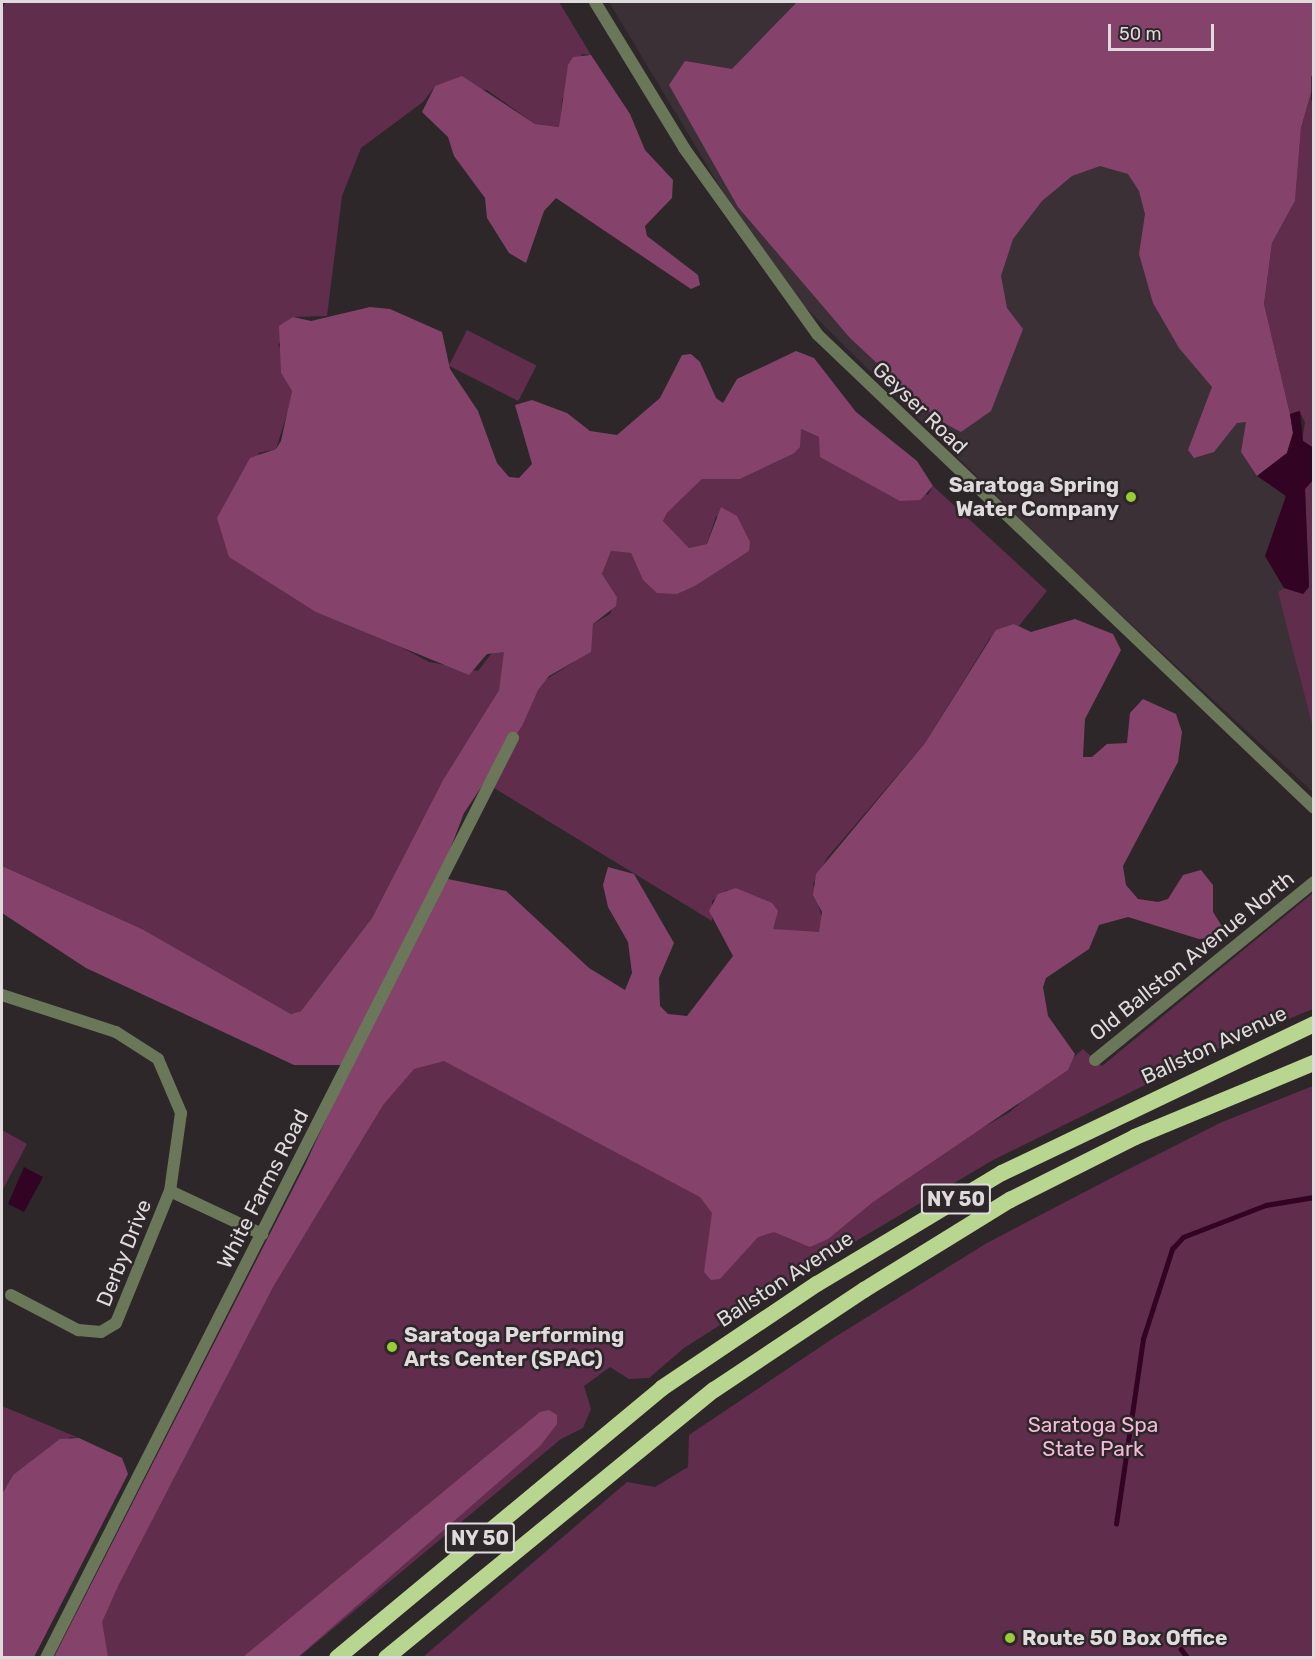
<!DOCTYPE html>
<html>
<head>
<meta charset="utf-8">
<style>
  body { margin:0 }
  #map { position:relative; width:1315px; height:1659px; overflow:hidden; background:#2d272a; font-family:Rubik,sans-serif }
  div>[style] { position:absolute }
  .built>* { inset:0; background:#3b3036 }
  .green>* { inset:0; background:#612d4d; transform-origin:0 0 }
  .forest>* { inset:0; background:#85436b }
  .water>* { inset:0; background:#320322 }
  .stream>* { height:4.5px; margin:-2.25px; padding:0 2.25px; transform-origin:2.25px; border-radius:2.25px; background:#320322 }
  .minor>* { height:12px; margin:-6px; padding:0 6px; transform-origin:6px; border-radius:6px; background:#6a7759 }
  .tertiary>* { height:12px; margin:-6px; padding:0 6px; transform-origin:6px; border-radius:6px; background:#6a7759 }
  .trunk>* { height:16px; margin:-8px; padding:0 8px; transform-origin:8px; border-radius:8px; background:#b8d690 }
  .dots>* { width:16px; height:16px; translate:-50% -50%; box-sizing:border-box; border:3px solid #2d272a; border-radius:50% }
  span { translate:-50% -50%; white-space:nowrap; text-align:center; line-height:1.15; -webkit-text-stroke:5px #2d272a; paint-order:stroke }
  .shield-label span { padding:2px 4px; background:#2d272a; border:2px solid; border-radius:4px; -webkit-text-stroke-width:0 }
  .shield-label { font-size:20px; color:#dfdbdd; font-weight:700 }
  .street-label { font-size:21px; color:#dfdbdd }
  .poi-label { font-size:21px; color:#dfdbdd; font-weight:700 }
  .right { translate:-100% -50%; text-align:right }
  .left { translate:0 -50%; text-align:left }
  .park-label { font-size:21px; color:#f5b9da }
  .frame { position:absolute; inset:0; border:3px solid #dfdbdd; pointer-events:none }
  .scale { position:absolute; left:1108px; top:24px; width:106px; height:27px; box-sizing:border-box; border:3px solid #dfdbdd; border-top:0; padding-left:8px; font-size:18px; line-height:21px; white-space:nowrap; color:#dfdbdd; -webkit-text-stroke:4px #2d272a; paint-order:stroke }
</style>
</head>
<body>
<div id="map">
  <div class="built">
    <div style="clip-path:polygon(609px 2px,1272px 2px,1254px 323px,1313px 658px,1313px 792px,1067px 565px,803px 305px,758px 250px)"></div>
  </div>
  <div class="green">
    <div style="clip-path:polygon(6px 2px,559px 2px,591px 55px,582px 54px,562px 100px,560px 127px,535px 124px,487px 90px,435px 86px,423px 102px,361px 148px,342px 196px,327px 316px,293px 317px,278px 345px,284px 354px,281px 373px,292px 391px,288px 411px,276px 449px,258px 453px,395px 644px,429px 662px,478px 671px,495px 649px,504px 652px,506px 662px,499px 690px,443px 780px,372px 918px,301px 1011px,291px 1014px,142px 929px,2px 866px,2px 9px)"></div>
    <div style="clip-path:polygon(1313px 86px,1313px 448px,1302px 441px,1305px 422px,1299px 411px,1290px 414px,1264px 304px,1272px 243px,1295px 201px,1301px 128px)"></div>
    <div style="left:467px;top:330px;width:78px;height:40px;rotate:27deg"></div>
    <div style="clip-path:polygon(801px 429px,819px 437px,822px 447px,928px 495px,933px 486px,1047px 591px,1018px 627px,990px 638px,925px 743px,827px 858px,813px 884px,823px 922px,819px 932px,810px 934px,773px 929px,727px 890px,712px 901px,712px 921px,486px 783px,542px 682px,590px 652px,593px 624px,610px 614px,617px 597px,602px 574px,611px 551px,631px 553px,643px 580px,676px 594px,695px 586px,748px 551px,716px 516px,707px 544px,689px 548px,663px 521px,667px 513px,702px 479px,740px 479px,793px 454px)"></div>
    <div style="clip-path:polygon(1313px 480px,1313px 728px,1278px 592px,1284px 588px,1303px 594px,1309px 587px,1305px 489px)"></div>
    <div style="clip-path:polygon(1313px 893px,1313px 1009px,1234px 1041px,993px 1160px,797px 1276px,684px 1348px,649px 1378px,629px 1379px,610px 1367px,584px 1386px,591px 1409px,583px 1428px,561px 1439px,299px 1657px,57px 1658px,406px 968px,792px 1237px,1010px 1112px,1083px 1049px,1102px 1066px)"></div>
    <div style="clip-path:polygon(1313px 1086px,1313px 1657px,423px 1657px,627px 1482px,655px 1487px,688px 1467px,689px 1435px,835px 1337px,987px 1243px,1121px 1173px,1222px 1122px)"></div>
    <div style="clip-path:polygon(2px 1130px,27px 1144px,2px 1191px)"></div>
    <div style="clip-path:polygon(2px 1406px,79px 1438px,70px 1437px,13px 1475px,2px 1494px)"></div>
  </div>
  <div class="forest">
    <div style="clip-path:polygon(797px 2px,1313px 2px,1313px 86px,1301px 128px,1295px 201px,1272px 243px,1264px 304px,1290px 414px,1293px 433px,1287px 453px,1257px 476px,1241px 452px,1246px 422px,1237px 423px,1214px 452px,1194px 458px,1188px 450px,1212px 387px,1179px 348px,1153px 303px,1139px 254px,1145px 214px,1139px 191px,1128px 174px,1100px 166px,1072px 176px,1042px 201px,1013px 239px,1001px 276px,1007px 308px,1023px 329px,991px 411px,961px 432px,938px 420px,850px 338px,738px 207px,669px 85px,685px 61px,732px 69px)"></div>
    <div style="clip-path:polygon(591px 55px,630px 114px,645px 150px,673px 180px,672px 198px,645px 226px,647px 236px,698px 275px,700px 285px,691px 289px,556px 198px,544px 211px,526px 263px,509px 253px,487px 218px,485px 198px,454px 156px,448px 137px,422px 112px,435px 86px,462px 76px,535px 124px,559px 127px,568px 65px,573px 57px)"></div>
    <div style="clip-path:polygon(370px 307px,390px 309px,442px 332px,450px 369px,478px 411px,497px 463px,509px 477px,519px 478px,532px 464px,515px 405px,532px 400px,567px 413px,590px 431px,617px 435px,660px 398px,682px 355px,691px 354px,700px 362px,716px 398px,723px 403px,737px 379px,796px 351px,814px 358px,856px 412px,917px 461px,933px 486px,920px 500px,900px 501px,820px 457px,819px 437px,801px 429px,800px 447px,793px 454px,740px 479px,702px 479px,667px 513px,663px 521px,689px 548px,707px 544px,721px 507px,737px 516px,750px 542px,749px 551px,695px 586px,677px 594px,657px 593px,643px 580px,631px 553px,611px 551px,602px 574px,617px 597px,616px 606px,593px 624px,591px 652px,549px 676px,538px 690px,522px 726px,464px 813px,441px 873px,448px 879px,506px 891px,589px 968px,625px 990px,632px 973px,628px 942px,608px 907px,603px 885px,608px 867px,634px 874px,674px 943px,659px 978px,660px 1006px,668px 1014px,687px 1016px,733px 956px,709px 911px,718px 894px,736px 888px,772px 903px,778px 911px,773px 929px,819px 932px,822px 912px,813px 895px,816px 874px,925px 743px,996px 630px,1014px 624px,1031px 632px,1075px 619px,1113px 634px,1121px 650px,1085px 719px,1083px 757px,1092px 757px,1107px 744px,1127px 743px,1130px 713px,1143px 699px,1176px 714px,1182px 732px,1178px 762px,1123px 866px,1126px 885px,1138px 899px,1158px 902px,1168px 899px,1183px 875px,1201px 870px,1213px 885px,1213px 912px,1223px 928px,1218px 937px,1199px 939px,1128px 917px,1099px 925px,1089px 949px,1046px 978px,1043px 987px,1048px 1016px,1075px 1054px,1068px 1070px,873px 1202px,828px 1239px,810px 1247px,774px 1232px,758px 1237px,720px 1279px,711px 1280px,704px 1272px,712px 1213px,700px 1197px,444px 1061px,414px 1069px,383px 1105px,273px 1287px,119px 1584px,102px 1622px,108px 1657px,54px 1657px,305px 1165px,339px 1091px,342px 1065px,294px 1065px,86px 968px,2px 913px,2px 866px,142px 929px,291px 1014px,301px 1011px,372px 918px,443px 780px,499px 690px,504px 652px,487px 654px,469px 675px,316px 612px,229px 557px,217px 518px,250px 458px,276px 449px,281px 441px,292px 391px,281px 373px,279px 326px,293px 317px,311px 321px)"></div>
    <div style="clip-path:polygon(549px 1410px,557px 1415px,557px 1424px,540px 1446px,298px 1657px,243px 1657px,540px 1412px)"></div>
    <div style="clip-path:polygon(79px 1438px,122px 1458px,128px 1474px,34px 1657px,2px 1657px,2px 1494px,13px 1475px,60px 1439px)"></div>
  </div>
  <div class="water">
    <div style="clip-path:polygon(1300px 411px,1303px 441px,1314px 448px,1313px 480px,1305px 489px,1309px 587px,1303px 594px,1284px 588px,1265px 556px,1286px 496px,1257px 476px,1287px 453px,1293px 433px,1290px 414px)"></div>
    <div style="clip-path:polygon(24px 1167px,43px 1177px,24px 1212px,8px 1204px)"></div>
  </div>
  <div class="stream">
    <div style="left:1314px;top:77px;width:22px;rotate:90deg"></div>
    <div style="left:1116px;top:1524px;width:187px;rotate:-81.7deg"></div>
    <div style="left:1143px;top:1339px;width:95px;rotate:-72.1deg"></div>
    <div style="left:1172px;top:1249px;width:16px;rotate:-47deg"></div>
    <div style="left:1183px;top:1237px;width:89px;rotate:-21.1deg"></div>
    <div style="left:1266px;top:1205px;width:49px;rotate:-9.5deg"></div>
    <div style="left:1181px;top:1649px;width:11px;rotate:52deg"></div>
  </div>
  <div class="minor">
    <div style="left:2px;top:995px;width:120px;rotate:18deg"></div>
    <div style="left:116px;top:1032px;width:50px;rotate:32.7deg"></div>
    <div style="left:158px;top:1059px;width:59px;rotate:66.9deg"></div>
    <div style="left:181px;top:1113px;width:79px;rotate:98deg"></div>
    <div style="left:170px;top:1191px;width:102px;rotate:25.1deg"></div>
    <div style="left:1095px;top:1060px;width:282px;rotate:-39.1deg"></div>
    <div style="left:11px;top:1295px;width:76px;rotate:27.6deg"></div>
    <div style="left:78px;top:1330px;width:23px;rotate:5deg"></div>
    <div style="left:101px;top:1332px;width:17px;rotate:-31deg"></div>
    <div style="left:116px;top:1323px;width:143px;rotate:-67.8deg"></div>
    <div style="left:46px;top:1658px;width:1032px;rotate:-63.09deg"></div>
  </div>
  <div class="tertiary">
    <div style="left:595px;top:2px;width:171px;rotate:58.6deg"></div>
    <div style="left:684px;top:148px;width:230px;rotate:54.4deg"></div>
    <div style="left:818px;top:335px;width:685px;rotate:43.64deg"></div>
  </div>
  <div class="trunk">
    <div style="left:337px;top:1658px;width:423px;rotate:-39.7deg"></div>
    <div style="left:662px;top:1388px;width:187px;rotate:-33.9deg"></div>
    <div style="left:817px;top:1284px;width:216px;rotate:-31deg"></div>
    <div style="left:1002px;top:1173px;width:346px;rotate:-25.5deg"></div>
    <div style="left:386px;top:1658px;width:424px;rotate:-39.3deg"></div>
    <div style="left:714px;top:1390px;width:180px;rotate:-33.7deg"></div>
    <div style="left:864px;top:1290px;width:172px;rotate:-31.7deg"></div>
    <div style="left:1010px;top:1200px;width:140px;rotate:-26.7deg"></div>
    <div style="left:1135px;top:1137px;width:194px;rotate:-22.5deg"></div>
  </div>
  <div class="dots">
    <div style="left:1131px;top:497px;background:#98cb37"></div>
    <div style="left:392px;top:1347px;background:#98cb37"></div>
    <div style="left:1010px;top:1638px;background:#98cb37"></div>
  </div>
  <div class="shield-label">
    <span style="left:956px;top:1199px">NY 50</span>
    <span style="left:480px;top:1538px">NY 50</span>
  </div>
  <div class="street-label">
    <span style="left:920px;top:408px;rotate:44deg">Geyser Road</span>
    <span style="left:1192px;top:956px;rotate:-39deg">Old Ballston Avenue North</span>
    <span style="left:1214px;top:1045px;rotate:-25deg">Ballston Avenue</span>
    <span style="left:263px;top:1189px;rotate:-63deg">White Farms Road</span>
    <span style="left:124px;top:1253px;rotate:-68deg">Derby Drive</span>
    <span style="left:785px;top:1279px;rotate:-33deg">Ballston Avenue</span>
  </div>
  <div class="poi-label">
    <span class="right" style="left:1119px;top:497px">Saratoga Spring<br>Water Company</span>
    <span class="left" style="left:404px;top:1347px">Saratoga Performing<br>Arts Center (SPAC)</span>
    <span class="left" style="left:1022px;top:1638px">Route 50 Box Office</span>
  </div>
  <div class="park-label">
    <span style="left:1093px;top:1437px">Saratoga Spa<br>State Park</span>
  </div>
  <div class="frame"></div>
  <div class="scale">50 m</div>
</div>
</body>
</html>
